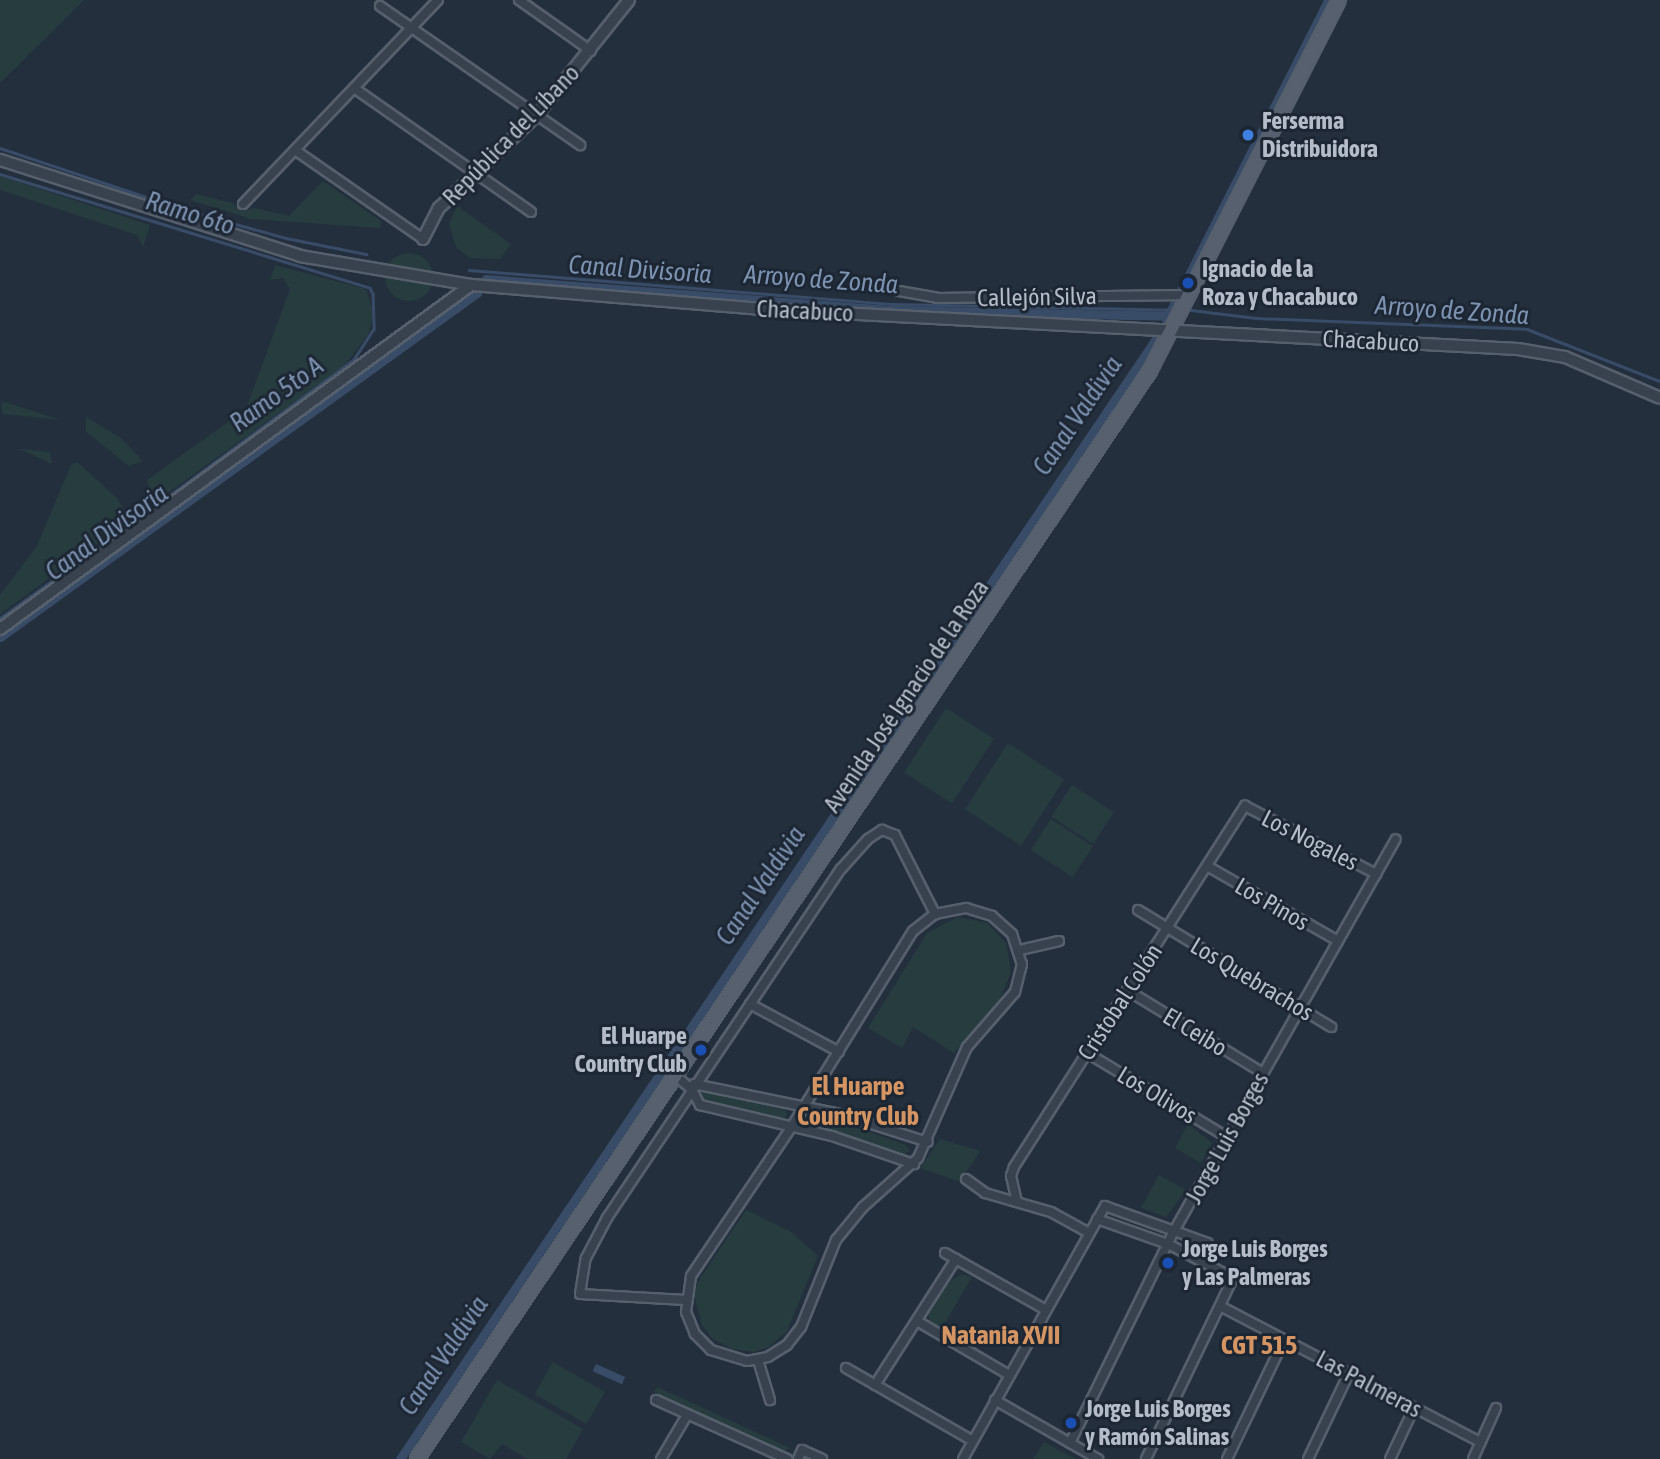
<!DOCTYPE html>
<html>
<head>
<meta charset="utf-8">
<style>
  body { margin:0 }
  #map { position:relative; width:1660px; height:1459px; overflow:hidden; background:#242f3e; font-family:"Asap Condensed",sans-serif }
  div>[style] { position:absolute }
  .green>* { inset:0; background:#263c3f; transform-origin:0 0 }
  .round { border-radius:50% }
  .water>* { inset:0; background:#394c67; transform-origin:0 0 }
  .stream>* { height:2.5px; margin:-1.25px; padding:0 1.25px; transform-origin:1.25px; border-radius:1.25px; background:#394c67 }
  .canal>* { height:9px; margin:-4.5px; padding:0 4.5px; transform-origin:4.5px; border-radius:4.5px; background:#394c67 }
  .roads { filter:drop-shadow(2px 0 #565f6c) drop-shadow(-2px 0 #565f6c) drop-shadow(0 2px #565f6c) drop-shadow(0 -2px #565f6c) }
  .minor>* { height:8px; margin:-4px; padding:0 4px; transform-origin:4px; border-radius:4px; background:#38414e }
  .tertiary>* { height:10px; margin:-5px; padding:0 5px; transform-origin:5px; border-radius:5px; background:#38414e }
  .primary>* { height:12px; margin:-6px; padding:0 6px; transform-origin:6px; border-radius:6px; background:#56606e }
  .dots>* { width:19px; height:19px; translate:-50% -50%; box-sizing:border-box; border:4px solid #1d2633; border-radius:50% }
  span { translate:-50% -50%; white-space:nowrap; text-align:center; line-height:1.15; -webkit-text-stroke:6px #1d2633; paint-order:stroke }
  .poi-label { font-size:24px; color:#b4bcc9; font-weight:700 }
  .left { translate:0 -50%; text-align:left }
  .right { translate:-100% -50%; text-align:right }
  .street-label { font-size:24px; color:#b4bcc9 }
  .water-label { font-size:26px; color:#7c92b1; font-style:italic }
  .neighbourhood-label { font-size:26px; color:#d59563; font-weight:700 }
</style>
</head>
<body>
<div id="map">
  <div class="green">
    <div style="clip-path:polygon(0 0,84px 0,0 83px)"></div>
    <div style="clip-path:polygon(0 176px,150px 225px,143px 247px,137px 235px,0 190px)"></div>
    <div style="clip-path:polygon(323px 181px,381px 221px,380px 228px,251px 219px,190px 200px,196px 194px,232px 203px,242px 211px,255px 208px,289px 216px)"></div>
    <div style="clip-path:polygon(457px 206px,511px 244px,500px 259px,470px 258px,456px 247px,449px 224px)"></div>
    <div class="round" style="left:385px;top:253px;width:48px;height:48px"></div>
    <div style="clip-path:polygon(275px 265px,366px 289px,374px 315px,368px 335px,344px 366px,158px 500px,152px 498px,147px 480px,246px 409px,290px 289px,283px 278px,270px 280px)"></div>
    <div style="clip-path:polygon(1px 401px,33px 411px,61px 420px,2px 414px)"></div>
    <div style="clip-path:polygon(86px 417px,121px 438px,143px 461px,129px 466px,86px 432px)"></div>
    <div style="clip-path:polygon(20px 449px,50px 452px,52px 464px)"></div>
    <div style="clip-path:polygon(77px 462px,117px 498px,128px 517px,126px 523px,0 614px,0 595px,37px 546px,71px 465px)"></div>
    <div style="left:946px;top:708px;width:57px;height:77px;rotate:33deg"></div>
    <div style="left:1008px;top:743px;width:67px;height:79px;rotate:33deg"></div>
    <div style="left:1072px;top:785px;width:50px;height:38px;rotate:33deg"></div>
    <div style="left:1051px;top:819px;width:50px;height:37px;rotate:33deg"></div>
    <div style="clip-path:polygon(958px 917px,987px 923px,1006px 943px,1011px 972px,1000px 999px,954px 1053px,913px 1027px,902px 1048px,868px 1028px,927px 933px)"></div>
    <div style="clip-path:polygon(705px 1092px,785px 1110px,787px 1115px,783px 1119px,703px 1102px,699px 1095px)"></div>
    <div style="clip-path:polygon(805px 1114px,861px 1129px,906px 1145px,910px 1151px,904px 1154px,805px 1124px,801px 1120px)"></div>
    <div style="clip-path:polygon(1188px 1124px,1212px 1143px,1201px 1163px,1175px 1148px)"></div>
    <div style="clip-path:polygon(940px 1139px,980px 1151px,960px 1182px,920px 1168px)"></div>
    <div style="clip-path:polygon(1159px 1175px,1186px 1190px,1166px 1217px,1141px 1208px)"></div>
    <div style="clip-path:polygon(746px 1210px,790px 1231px,818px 1256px,787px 1331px,769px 1347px,753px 1352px,731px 1349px,712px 1338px,702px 1325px,694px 1296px,697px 1283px)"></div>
    <div style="clip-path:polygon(962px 1274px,972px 1277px,942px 1328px,930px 1322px,928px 1315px,950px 1281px)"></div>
    <div style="left:553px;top:1362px;width:60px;height:37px;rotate:30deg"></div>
    <div style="clip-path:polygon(497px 1380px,583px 1429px,566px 1459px,527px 1459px,502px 1444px,490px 1459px,461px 1442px)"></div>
    <div style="clip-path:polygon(657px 1387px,686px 1400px,790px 1448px,785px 1451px,654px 1392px)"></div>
    <div style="clip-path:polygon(1044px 1442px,1068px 1455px,1076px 1459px,1033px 1459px)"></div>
  </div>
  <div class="water">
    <div style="left:596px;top:1364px;width:32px;height:8px;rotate:24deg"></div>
  </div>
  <div class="stream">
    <div style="left:0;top:148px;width:192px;rotate:18.5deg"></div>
    <div style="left:182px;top:209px;width:108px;rotate:15.6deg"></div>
    <div style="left:286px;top:238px;width:82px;rotate:11.3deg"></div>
    <div style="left:0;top:174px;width:387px;rotate:17.1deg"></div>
    <div style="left:370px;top:288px;width:7px;rotate:63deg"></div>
    <div style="left:373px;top:294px;width:35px;rotate:88deg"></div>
    <div style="left:374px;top:329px;width:37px;rotate:123deg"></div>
    <div style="left:354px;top:360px;width:242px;rotate:143.6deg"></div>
    <div style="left:469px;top:270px;width:425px;rotate:4.6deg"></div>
    <div style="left:893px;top:304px;width:278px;rotate:1.2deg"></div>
    <div style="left:1191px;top:310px;width:65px;rotate:7deg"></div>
    <div style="left:1256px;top:318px;width:271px;rotate:2.3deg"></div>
    <div style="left:1527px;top:329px;width:143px;rotate:21.4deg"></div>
    <div style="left:0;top:618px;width:166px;rotate:-35.7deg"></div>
  </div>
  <div class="canal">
    <div style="left:486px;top:279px;width:405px;rotate:4.4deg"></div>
    <div style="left:890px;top:310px;width:278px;rotate:1.2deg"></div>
    <div style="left:1166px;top:320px;width:359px;rotate:-63.1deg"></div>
    <div style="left:0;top:637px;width:589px;rotate:-35.82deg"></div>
    <div style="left:400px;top:1459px;width:1353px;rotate:-55.99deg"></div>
  </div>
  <div class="roads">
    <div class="minor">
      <div style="left:519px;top:0;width:88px;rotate:35.3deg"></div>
      <div style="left:380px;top:6px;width:244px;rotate:34.8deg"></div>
      <div style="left:354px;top:88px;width:216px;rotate:35deg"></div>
      <div style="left:295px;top:150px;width:156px;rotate:34.8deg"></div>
      <div style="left:243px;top:204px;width:282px;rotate:-46.3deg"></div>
      <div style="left:899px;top:291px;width:39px;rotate:10deg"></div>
      <div style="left:937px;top:298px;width:254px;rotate:-0.7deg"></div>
      <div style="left:1207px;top:866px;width:151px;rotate:29.8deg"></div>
      <div style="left:966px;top:908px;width:27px;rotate:17deg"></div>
      <div style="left:992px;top:916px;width:27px;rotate:42deg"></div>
      <div style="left:1012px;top:934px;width:32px;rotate:72deg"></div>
      <div style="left:1022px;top:964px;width:29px;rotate:104deg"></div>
      <div style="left:1015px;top:992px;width:73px;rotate:131.1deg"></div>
      <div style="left:967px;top:1047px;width:121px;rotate:113.8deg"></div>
      <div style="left:918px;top:1158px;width:74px;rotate:138.3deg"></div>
      <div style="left:863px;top:1207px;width:43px;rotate:129.3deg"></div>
      <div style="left:836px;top:1240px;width:94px;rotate:111.9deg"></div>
      <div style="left:801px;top:1327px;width:23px;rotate:128deg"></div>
      <div style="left:787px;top:1345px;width:22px;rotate:148deg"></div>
      <div style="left:768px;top:1357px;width:21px;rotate:169deg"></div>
      <div style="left:747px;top:1361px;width:38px;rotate:-163deg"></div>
      <div style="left:711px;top:1350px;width:23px;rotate:-135deg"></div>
      <div style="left:695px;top:1334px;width:24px;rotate:-112deg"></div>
      <div style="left:686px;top:1312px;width:36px;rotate:-82deg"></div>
      <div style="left:691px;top:1276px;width:181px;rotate:-56deg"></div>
      <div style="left:792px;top:1126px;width:229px;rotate:-58.2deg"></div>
      <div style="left:913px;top:931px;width:28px;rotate:-38deg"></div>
      <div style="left:935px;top:914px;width:32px;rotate:-11deg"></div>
      <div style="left:1138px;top:910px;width:226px;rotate:31.2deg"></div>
      <div style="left:1020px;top:950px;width:40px;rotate:-13deg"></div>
      <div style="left:1127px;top:990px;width:159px;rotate:31.4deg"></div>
      <div style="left:750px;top:1004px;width:101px;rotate:28.3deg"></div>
      <div style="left:1087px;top:1053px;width:163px;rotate:31deg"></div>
      <div style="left:675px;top:1075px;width:23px;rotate:41deg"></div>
      <div style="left:692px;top:1090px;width:17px;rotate:62deg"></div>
      <div style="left:700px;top:1105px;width:136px;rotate:13.2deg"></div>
      <div style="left:832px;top:1136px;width:87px;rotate:18.9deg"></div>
      <div style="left:694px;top:1084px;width:149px;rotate:11.6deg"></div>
      <div style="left:840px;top:1114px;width:92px;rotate:17.7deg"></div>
      <div style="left:966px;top:1179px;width:24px;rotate:36deg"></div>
      <div style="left:985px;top:1193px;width:69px;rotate:16.1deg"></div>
      <div style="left:1051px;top:1212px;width:43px;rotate:28.9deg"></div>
      <div style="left:1017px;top:1202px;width:27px;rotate:-103deg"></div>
      <div style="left:1011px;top:1176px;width:9px;rotate:-72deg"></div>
      <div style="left:1014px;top:1167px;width:429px;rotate:-57.4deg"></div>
      <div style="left:1245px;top:806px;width:148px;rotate:27.4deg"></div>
      <div style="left:1097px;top:1219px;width:75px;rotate:19.4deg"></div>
      <div style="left:1168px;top:1244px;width:73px;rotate:27.6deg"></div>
      <div style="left:1233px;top:1278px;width:201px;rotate:115.7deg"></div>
      <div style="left:945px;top:1253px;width:116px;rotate:29.4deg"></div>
      <div style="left:685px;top:1300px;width:105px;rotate:-176.7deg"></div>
      <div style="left:580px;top:1294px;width:36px;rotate:-81deg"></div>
      <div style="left:586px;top:1258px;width:45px;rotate:-62.3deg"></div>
      <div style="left:607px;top:1218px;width:420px;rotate:-56.2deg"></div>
      <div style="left:841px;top:869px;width:40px;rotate:-48deg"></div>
      <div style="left:868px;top:839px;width:17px;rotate:-33deg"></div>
      <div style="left:882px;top:830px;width:14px;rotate:21deg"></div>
      <div style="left:895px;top:835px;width:89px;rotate:63.1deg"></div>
      <div style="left:1220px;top:1306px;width:293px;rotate:27.6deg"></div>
      <div style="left:917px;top:1321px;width:107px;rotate:30.4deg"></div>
      <div style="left:758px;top:1360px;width:42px;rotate:73.3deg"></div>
      <div style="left:846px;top:1368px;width:144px;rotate:29.9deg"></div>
      <div style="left:875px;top:1385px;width:150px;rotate:-57.3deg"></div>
      <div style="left:656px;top:1400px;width:144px;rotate:24.2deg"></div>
      <div style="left:995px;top:1400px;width:119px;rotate:29.8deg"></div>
      <div style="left:1070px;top:1443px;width:236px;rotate:-63.9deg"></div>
      <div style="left:1174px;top:1231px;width:450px;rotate:-60.5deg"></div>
      <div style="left:661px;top:1459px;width:51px;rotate:-59.4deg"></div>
      <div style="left:798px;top:1459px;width:10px;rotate:-66deg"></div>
      <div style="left:802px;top:1450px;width:22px;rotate:24deg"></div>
      <div style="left:963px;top:1459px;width:290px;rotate:-60.7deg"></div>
      <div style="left:1105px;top:1206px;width:109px;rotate:19.8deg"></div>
      <div style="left:1227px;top:1459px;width:132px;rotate:-64.4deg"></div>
      <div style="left:1308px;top:1459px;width:95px;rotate:-64.5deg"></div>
      <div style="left:1390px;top:1459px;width:56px;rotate:-64.8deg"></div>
      <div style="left:1473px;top:1459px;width:56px;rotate:-65.7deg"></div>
    </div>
    <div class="tertiary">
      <div style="left:0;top:160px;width:315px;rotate:17.7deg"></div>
      <div style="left:300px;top:256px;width:173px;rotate:9.6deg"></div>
      <div style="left:471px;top:285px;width:293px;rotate:4.7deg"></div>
      <div style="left:763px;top:309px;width:756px;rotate:3.03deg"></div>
      <div style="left:1518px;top:349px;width:48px;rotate:9.7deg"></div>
      <div style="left:1565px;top:357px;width:103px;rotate:23.3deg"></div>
      <div style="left:423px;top:239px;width:35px;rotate:-63deg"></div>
      <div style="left:439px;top:208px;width:135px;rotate:-43.5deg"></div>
      <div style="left:537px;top:115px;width:147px;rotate:-51.3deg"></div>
      <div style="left:0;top:629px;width:583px;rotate:-36.14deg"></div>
    </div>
    <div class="primary">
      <div style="left:417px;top:1459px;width:1312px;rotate:-56.03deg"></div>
      <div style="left:1150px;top:371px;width:416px;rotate:-63deg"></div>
    </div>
  </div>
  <div class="dots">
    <div style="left:1248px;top:135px;background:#3f7fe0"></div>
    <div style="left:1188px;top:283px;background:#1a4fb4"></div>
    <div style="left:701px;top:1050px;background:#1a4fb4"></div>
    <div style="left:1168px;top:1263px;background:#1a4fb4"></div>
    <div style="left:1071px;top:1423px;background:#1a4fb4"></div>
  </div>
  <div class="poi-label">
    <span class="left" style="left:1262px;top:135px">Ferserma<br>Distribuidora</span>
    <span class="left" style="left:1202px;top:283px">Ignacio de la<br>Roza y Chacabuco</span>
    <span class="right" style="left:687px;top:1050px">El Huarpe<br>Country Club</span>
    <span class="left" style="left:1182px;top:1263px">Jorge Luis Borges<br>y Las Palmeras</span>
    <span class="left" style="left:1085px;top:1423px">Jorge Luis Borges<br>y Ramón Salinas</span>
  </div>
  <div class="street-label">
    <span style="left:511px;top:135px;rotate:-46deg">República del Líbano</span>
    <span style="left:1037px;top:297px;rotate:-1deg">Callejón Silva</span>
    <span style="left:805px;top:311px;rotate:3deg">Chacabuco</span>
    <span style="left:1371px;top:341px;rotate:3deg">Chacabuco</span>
    <span style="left:906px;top:696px;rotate:-56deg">Avenida José Ignacio de la Roza</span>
    <span style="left:1310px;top:840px;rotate:27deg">Los Nogales</span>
    <span style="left:1272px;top:904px;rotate:30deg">Los Pinos</span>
    <span style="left:1252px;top:979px;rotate:31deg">Los Quebrachos</span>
    <span style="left:1120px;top:1002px;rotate:-57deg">Cristobal Colón</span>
    <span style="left:1195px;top:1032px;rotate:31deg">El Ceibo</span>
    <span style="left:1157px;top:1095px;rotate:31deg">Los Olivos</span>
    <span style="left:1227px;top:1138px;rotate:-61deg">Jorge Luis Borges</span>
    <span style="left:1369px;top:1384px;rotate:28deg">Las Palmeras</span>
  </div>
  <div class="water-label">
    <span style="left:190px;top:214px;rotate:17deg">Ramo 6to</span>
    <span style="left:640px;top:270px;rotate:4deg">Canal Divisoria</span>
    <span style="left:821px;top:280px;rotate:4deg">Arroyo de Zonda</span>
    <span style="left:1452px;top:311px;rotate:4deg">Arroyo de Zonda</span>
    <span style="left:277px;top:395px;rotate:-36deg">Ramo 5to A</span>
    <span style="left:1078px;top:416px;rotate:-56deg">Canal Valdivia</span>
    <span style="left:107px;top:533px;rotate:-36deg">Canal Divisoria</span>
    <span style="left:761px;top:886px;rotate:-56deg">Canal Valdivia</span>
    <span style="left:444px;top:1356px;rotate:-56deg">Canal Valdivia</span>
  </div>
  <div class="neighbourhood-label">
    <span style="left:858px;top:1102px">El Huarpe<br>Country Club</span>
    <span style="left:1001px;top:1336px">Natania XVII</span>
    <span style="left:1259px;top:1346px">CGT 515</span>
  </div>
</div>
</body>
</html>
